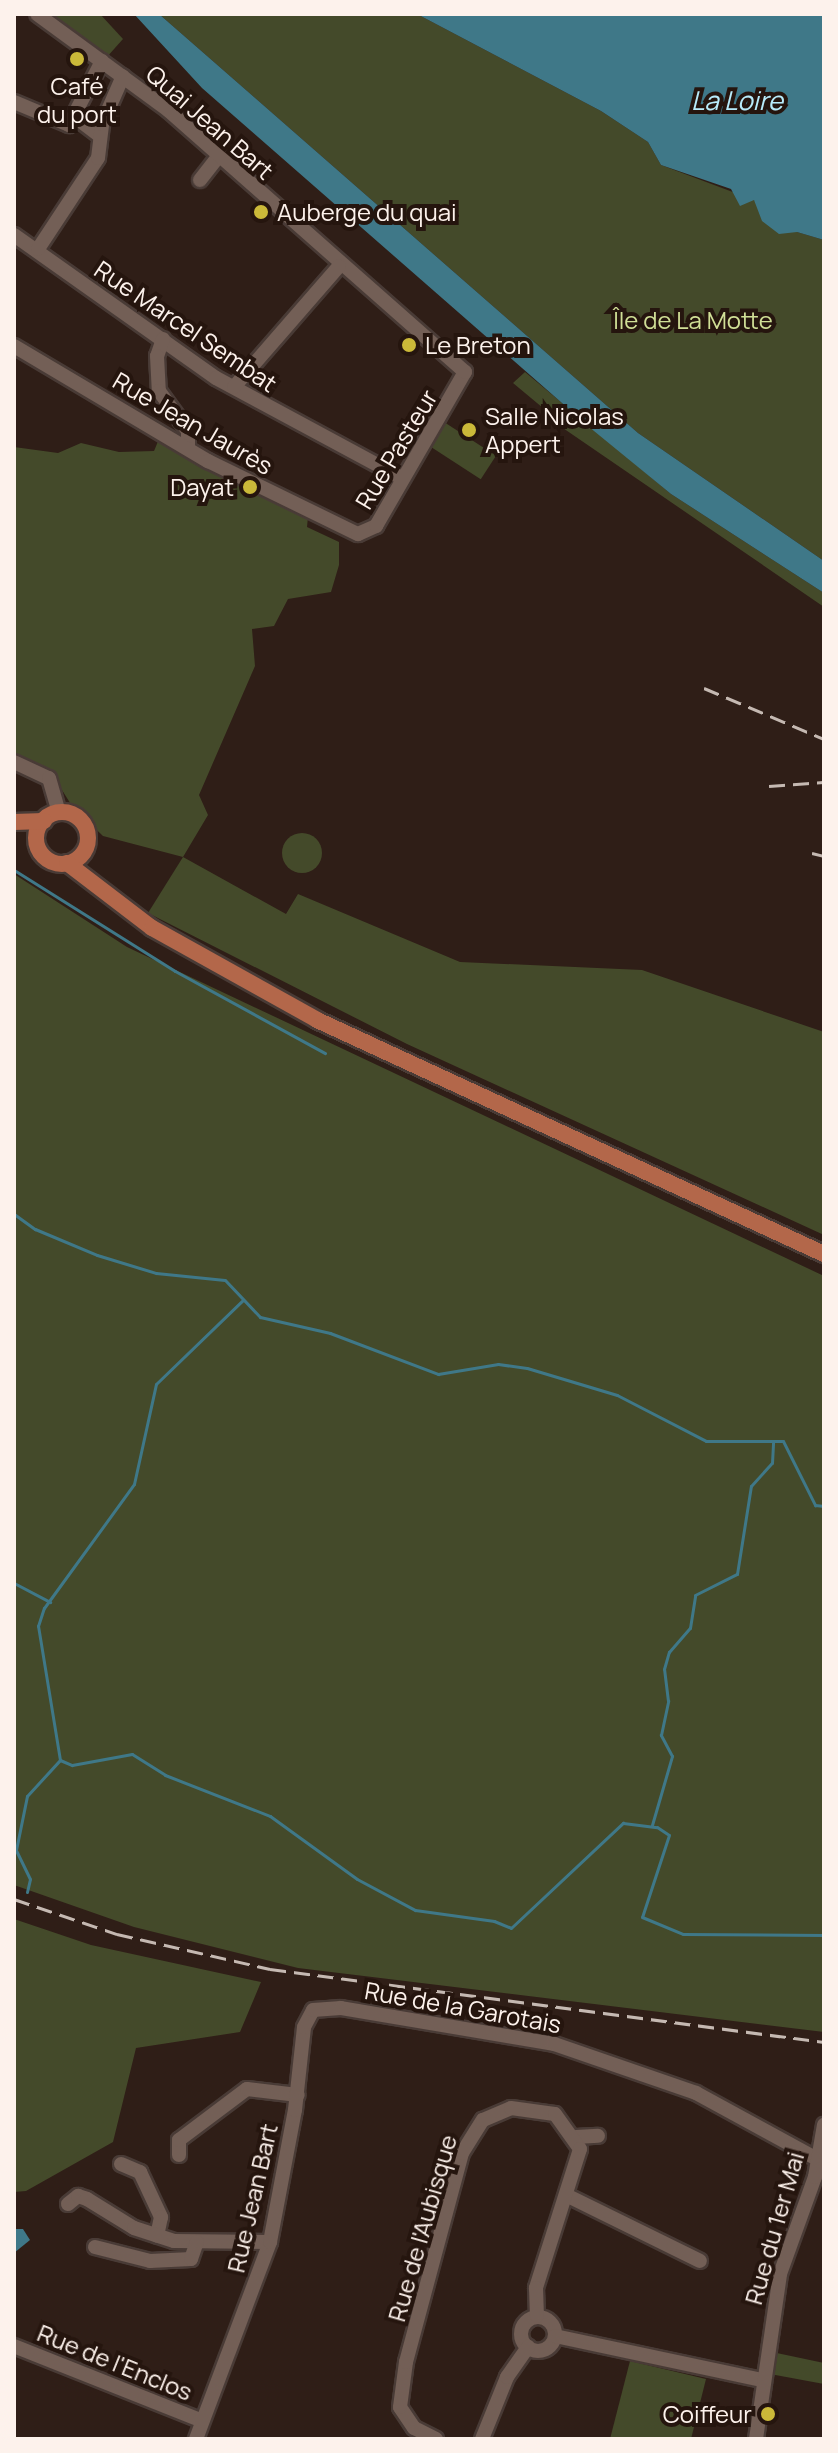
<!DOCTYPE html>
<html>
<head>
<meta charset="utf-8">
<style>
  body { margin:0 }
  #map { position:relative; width:838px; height:2453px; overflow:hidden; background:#2f1e17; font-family:Manrope,sans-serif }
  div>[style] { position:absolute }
  .green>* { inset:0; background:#444a2a; transform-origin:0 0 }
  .round { border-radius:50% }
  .water>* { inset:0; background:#3f7888 }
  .stream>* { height:3px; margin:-1.5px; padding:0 1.5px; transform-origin:1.5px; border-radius:1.5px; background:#3f7888 }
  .roads { filter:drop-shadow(2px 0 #493b36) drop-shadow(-2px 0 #493b36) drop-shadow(0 2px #493b36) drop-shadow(0 -2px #493b36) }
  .minor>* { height:14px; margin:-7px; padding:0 7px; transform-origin:7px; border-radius:7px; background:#735f56 }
  .minor>.ring { margin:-7px; padding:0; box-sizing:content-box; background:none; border:14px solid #735f56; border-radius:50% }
  .major>* { height:16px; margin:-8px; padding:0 8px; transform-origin:8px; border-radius:8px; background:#b3674a }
  .major>.ring { margin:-8px; padding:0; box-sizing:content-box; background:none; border:16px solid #b3674a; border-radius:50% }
  .rail>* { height:3px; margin-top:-1.5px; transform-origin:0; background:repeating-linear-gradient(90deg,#c5b9b2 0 16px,transparent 0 24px) }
  .dots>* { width:22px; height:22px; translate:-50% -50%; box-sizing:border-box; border:4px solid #25150e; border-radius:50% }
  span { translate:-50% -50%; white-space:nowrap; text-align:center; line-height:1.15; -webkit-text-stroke:8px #25150e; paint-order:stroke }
  .poi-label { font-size:24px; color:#fdf2ec }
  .left { translate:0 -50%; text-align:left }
  .right { translate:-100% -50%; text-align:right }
  .street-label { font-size:24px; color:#fdf2ec }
  .park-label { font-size:24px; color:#d0df96 }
  .water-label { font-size:26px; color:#b8ecfb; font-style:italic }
  .frame { position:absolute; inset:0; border:16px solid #fdf2ec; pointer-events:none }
</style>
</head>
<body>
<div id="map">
  <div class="green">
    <div style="clip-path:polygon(56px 14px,100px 14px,123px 39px,106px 58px,53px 19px)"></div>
    <div style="clip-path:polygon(159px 14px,417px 14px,601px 111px,648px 142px,661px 165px,754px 200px,797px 232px,824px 240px,824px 561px,638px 433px)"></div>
    <div style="clip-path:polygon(525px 372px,671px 494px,824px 593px,824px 607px,541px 413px,543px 408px,513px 383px)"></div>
    <div style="left:444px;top:422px;width:62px;height:28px;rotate:33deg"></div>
    <div style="clip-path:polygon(159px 439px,308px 517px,307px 527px,339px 542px,339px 565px,331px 592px,288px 599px,274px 626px,252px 629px,255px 666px,199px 795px,208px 815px,183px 857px,286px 914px,298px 894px,460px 962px,642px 970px,824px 1032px,824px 1235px,407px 1044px,148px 913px,183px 857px,103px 836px,72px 806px,50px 771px,14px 758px,14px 447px,58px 453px,81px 443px,119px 452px,154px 451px)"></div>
    <div class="round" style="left:282px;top:833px;width:40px;height:40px"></div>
    <div style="clip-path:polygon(14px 874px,127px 947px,824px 1276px,824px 2032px,298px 1968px,134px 1927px,14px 1885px)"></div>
    <div style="clip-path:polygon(14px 1919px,91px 1945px,261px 1982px,240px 2032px,136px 2048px,113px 2142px,26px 2191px,14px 2192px)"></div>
    <div style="clip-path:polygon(772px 2352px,824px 2363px,824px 2384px,770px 2374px)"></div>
    <div style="clip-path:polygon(630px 2361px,706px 2379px,691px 2439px,610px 2439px)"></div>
  </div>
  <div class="water">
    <div style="clip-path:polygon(134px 14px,159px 14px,638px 433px,824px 561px,824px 593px,671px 494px,594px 431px,202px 88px)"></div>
    <div style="clip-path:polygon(417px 14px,824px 14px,824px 240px,797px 232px,779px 234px,762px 221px,754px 200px,740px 206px,731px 189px,661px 165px,648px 142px,601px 111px)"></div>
    <div style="clip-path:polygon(14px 2229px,23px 2229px,30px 2240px,14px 2253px)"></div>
  </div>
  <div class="stream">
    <div style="left:14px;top:870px;width:190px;rotate:32.1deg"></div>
    <div style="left:175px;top:971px;width:171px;rotate:28.7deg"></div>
    <div style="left:14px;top:1214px;width:26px;rotate:36deg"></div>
    <div style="left:35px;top:1229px;width:67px;rotate:22.8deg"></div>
    <div style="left:97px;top:1255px;width:62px;rotate:17deg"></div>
    <div style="left:156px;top:1273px;width:69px;rotate:5.8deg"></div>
    <div style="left:225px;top:1280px;width:51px;rotate:46.6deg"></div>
    <div style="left:260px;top:1317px;width:72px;rotate:12.9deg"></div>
    <div style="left:330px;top:1333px;width:116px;rotate:20.8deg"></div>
    <div style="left:438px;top:1374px;width:61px;rotate:-9.5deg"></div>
    <div style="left:498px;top:1364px;width:29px;rotate:8deg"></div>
    <div style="left:527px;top:1368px;width:94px;rotate:16.7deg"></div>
    <div style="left:617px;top:1395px;width:100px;rotate:27.3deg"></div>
    <div style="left:706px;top:1441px;width:77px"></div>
    <div style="left:783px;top:1441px;width:72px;rotate:63.4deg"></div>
    <div style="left:815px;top:1505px;width:9px;rotate:6deg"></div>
    <div style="left:14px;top:1583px;width:41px;rotate:27.8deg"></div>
    <div style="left:60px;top:1760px;width:136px;rotate:-99.3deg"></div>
    <div style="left:38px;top:1626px;width:19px;rotate:-72deg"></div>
    <div style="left:44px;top:1608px;width:153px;rotate:-54deg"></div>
    <div style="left:134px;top:1484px;width:102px;rotate:-77.6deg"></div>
    <div style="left:156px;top:1384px;width:121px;rotate:-44deg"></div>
    <div style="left:652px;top:1825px;width:72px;rotate:-73.8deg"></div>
    <div style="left:672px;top:1756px;width:24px;rotate:-118deg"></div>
    <div style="left:661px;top:1735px;width:35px;rotate:-78deg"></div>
    <div style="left:668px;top:1701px;width:32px;rotate:-97deg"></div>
    <div style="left:664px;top:1669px;width:18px;rotate:-74deg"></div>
    <div style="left:669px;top:1652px;width:32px;rotate:-49deg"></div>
    <div style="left:690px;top:1628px;width:33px;rotate:-81deg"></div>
    <div style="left:695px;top:1595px;width:47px;rotate:-26.6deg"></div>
    <div style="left:737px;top:1574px;width:89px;rotate:-81deg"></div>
    <div style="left:751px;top:1486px;width:31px;rotate:-48deg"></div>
    <div style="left:772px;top:1463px;width:22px;rotate:-87deg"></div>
    <div style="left:27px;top:1892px;width:13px;rotate:-77deg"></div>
    <div style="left:30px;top:1879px;width:32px;rotate:-116deg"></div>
    <div style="left:16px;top:1850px;width:55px;rotate:-78.5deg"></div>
    <div style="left:27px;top:1796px;width:49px;rotate:-47.5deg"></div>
    <div style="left:60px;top:1760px;width:13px;rotate:23deg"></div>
    <div style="left:72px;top:1765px;width:61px;rotate:-10.4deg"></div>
    <div style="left:132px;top:1754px;width:39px;rotate:32deg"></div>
    <div style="left:165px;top:1775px;width:113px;rotate:21.3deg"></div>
    <div style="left:270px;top:1816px;width:107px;rotate:35.9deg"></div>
    <div style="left:357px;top:1879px;width:66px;rotate:28.1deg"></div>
    <div style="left:415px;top:1910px;width:80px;rotate:7.9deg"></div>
    <div style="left:494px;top:1921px;width:18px;rotate:22deg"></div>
    <div style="left:511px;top:1928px;width:154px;rotate:-43.2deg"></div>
    <div style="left:623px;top:1823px;width:34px;rotate:7deg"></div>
    <div style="left:657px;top:1827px;width:14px;rotate:34deg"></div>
    <div style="left:669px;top:1835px;width:86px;rotate:108.2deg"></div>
    <div style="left:642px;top:1917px;width:44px;rotate:22.5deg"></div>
    <div style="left:683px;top:1934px;width:141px;rotate:0.4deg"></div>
  </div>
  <div class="roads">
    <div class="minor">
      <div style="left:14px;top:102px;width:60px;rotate:22.7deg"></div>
      <div style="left:69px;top:125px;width:72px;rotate:-62.7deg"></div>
      <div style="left:75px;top:117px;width:30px;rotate:37deg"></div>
      <div style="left:200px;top:180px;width:29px;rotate:-52deg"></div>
      <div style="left:14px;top:235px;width:247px;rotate:35.3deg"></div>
      <div style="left:216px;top:378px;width:209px;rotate:28.3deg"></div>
      <div style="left:38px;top:249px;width:109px;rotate:-56.6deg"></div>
      <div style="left:98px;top:158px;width:34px;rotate:-83deg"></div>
      <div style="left:102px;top:124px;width:52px;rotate:-66.4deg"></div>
      <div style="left:163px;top:339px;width:18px;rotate:109deg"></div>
      <div style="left:157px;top:356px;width:35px;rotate:87deg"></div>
      <div style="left:159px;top:391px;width:49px;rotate:54.1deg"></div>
      <div style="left:188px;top:431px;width:15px;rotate:90deg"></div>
      <div style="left:14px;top:346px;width:226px;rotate:30.7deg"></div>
      <div style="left:208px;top:461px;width:167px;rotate:26deg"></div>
      <div style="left:358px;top:534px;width:20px;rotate:-24deg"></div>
      <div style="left:376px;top:526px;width:178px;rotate:-60deg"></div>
      <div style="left:465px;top:372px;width:396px;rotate:-138.6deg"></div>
      <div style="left:168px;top:110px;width:162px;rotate:-143.8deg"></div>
      <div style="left:234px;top:387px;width:160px;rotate:-49deg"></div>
      <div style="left:14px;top:762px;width:38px;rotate:25deg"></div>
      <div style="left:49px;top:778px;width:36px;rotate:74deg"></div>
      <div style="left:576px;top:2137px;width:22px;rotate:-3deg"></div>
      <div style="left:179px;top:2155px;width:15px;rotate:-90deg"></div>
      <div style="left:179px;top:2140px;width:85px;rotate:-36.9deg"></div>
      <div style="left:247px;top:2089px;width:51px;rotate:6.7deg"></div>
      <div style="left:121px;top:2164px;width:21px;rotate:23deg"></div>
      <div style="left:140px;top:2172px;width:50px;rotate:65deg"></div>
      <div style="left:161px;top:2217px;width:19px;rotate:102deg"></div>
      <div style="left:568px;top:2196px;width:147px;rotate:26.2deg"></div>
      <div style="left:68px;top:2204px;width:13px;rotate:-39deg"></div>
      <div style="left:78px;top:2196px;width:9px;rotate:18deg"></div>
      <div style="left:87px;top:2199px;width:55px;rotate:31.7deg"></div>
      <div style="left:134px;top:2228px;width:42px;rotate:18deg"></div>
      <div style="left:174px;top:2241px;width:96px;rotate:0.6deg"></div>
      <div style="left:95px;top:2247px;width:57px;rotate:14.3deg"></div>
      <div style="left:150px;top:2261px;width:41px;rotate:-2.8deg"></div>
      <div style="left:191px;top:2259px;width:18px;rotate:-71deg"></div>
      <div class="ring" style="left:521px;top:2317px;width:20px;height:20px"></div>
      <div style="left:555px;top:2336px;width:212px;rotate:12deg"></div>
      <div style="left:14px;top:2346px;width:200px;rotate:21.7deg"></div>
      <div style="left:196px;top:2439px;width:210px;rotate:-69.4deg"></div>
      <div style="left:270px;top:2242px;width:134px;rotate:-79.3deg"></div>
      <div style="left:295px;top:2110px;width:83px;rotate:-83.8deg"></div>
      <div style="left:304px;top:2027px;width:19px;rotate:-62deg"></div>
      <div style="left:313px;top:2010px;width:28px;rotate:-4deg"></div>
      <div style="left:341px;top:2008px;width:216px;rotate:9.6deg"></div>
      <div style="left:554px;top:2044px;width:150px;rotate:19deg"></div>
      <div style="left:696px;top:2093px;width:140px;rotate:28.6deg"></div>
      <div style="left:436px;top:2439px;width:25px;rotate:-153deg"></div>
      <div style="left:414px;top:2428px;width:25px;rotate:-124deg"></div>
      <div style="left:400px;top:2407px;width:45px;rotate:-82.4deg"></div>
      <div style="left:406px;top:2362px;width:216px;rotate:-75deg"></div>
      <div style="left:462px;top:2153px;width:39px;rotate:-58deg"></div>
      <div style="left:483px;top:2120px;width:30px;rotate:-23deg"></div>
      <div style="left:511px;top:2108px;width:44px;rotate:7.8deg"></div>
      <div style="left:555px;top:2114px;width:43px;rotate:54.5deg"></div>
      <div style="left:580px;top:2149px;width:146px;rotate:107.6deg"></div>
      <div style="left:536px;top:2288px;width:28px;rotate:88deg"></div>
      <div style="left:482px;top:2439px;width:67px;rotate:-68deg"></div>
      <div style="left:507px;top:2377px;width:37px;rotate:-55deg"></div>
      <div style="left:756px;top:2439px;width:167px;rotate:-81.7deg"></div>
      <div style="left:780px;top:2274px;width:103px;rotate:-70.2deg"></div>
      <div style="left:815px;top:2177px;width:53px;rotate:-80.2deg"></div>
    </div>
    <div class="major">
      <div class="ring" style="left:36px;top:812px;width:36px;height:36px"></div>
      <div style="left:14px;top:822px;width:30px;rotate:-2deg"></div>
      <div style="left:67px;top:863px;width:107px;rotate:37.4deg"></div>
      <div style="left:152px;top:928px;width:189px;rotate:29.1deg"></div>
      <div style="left:317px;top:1020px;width:558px;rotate:24.78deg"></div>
    </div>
  </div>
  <div class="rail">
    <div style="left:704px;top:688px;width:130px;rotate:23deg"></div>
    <div style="left:769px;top:786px;width:55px;rotate:-4.2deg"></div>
    <div style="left:812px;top:853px;width:12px;rotate:14deg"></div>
    <div style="left:14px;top:1899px;width:109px;rotate:18.8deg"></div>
    <div style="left:117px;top:1934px;width:157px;rotate:12.9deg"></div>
    <div style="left:270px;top:1969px;width:559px;rotate:7.51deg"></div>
  </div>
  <div class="dots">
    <div style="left:77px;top:59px;background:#cbb939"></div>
    <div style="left:261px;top:212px;background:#cbb939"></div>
    <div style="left:409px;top:345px;background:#cbb939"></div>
    <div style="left:469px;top:430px;background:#cbb939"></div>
    <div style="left:250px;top:487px;background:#cbb939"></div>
    <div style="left:768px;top:2414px;background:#cbb939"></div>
  </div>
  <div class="poi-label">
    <span style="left:77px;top:100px">Café<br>du port</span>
    <span class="left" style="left:277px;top:212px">Auberge du quai</span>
    <span class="left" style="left:425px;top:345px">Le Breton</span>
    <span class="left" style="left:485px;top:430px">Salle Nicolas<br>Appert</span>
    <span class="right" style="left:234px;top:487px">Dayat</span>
    <span class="right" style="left:752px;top:2414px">Coiffeur</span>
  </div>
  <div class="street-label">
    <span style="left:210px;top:122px;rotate:41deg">Quai Jean Bart</span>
    <span style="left:186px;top:326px;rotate:34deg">Rue Marcel Sembat</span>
    <span style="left:193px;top:423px;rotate:30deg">Rue Jean Jaurès</span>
    <span style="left:396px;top:449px;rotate:-59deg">Rue Pasteur</span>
    <span style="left:463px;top:2007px;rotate:10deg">Rue de la Garotais</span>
    <span style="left:252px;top:2198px;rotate:-77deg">Rue Jean Bart</span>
    <span style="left:422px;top:2228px;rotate:-74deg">Rue de l'Aubisque</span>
    <span style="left:774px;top:2228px;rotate:-74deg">Rue du 1er Mai</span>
    <span style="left:115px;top:2362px;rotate:22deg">Rue de l'Enclos</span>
  </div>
  <div class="park-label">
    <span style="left:693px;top:320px">Île de La Motte</span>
  </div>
  <div class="water-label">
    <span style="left:737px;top:101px">La Loire</span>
  </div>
  <div class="frame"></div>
</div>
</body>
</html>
